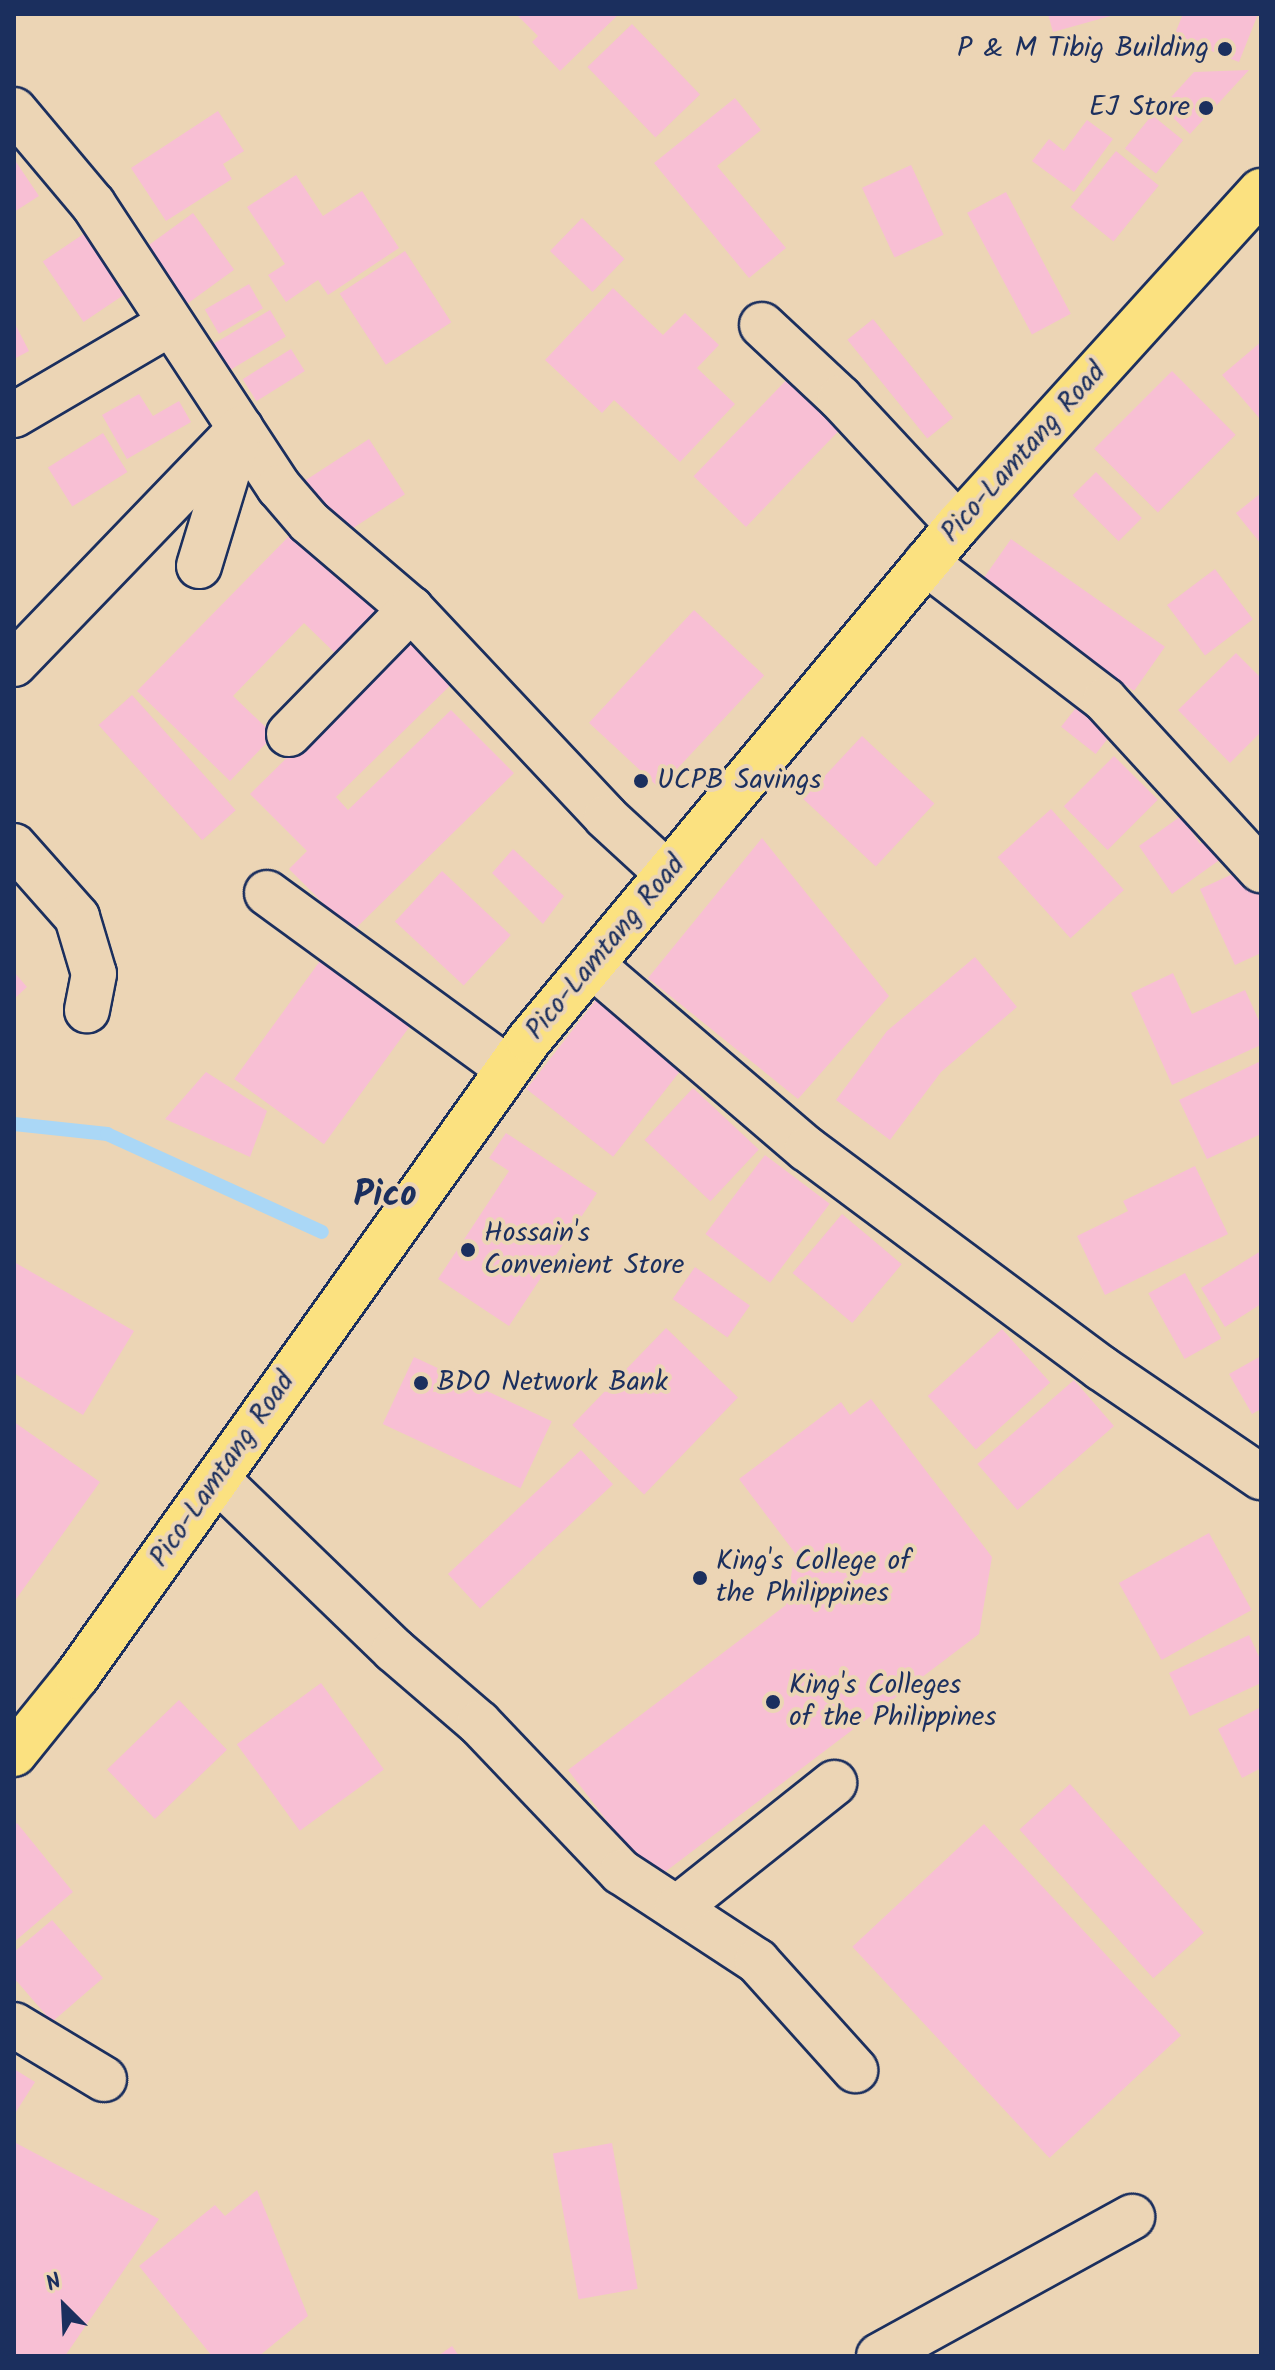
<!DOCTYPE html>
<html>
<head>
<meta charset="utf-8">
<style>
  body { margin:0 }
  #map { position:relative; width:1275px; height:2370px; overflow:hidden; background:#ecd5b5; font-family:Kalam,sans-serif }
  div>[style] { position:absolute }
  .stream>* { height:14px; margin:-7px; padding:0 7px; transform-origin:7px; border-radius:7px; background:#aad7f6 }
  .building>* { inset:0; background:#f8bfd4; transform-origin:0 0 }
  .roads { filter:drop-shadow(2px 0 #1b2f5e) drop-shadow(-2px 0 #1b2f5e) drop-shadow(0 2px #1b2f5e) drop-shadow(0 -2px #1b2f5e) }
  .minor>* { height:44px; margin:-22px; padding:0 22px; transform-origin:22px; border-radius:22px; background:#ecd5b5 }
  .major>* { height:44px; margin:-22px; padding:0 22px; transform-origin:22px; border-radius:22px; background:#fbe180 }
  .dots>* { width:22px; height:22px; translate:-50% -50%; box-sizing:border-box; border:4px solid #ecd5b5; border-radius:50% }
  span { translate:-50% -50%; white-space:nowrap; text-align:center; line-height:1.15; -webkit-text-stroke:8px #ecd5b5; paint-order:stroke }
  .poi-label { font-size:28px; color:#1b2f5e }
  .right { translate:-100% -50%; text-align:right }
  .left { translate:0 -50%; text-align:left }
  .street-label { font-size:28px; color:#1b2f5e }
  .district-label { font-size:36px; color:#1b2f5e; font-weight:700 }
  .frame { position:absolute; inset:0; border:16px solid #1b2f5e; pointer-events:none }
  .north { position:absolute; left:24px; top:2266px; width:80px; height:80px; -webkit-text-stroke:6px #ecd5b5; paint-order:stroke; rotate:336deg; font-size:22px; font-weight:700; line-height:32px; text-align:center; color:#1b2f5e }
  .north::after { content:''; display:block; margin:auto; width:28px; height:36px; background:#1b2f5e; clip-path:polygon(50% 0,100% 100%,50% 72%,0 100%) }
</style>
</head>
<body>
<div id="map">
  <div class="stream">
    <div style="left:14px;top:1124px;width:94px;rotate:6.1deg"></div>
    <div style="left:107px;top:1134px;width:236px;rotate:24.5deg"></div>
  </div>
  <div class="building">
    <div style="clip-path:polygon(516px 14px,619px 14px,560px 71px,532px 42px,538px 36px)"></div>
    <div style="clip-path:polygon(1048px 14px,1114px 14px,1114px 15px,1053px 32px)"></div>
    <div style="clip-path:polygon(1183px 14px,1258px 14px,1239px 62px,1174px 36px)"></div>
    <div style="left:632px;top:24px;width:98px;height:62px;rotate:46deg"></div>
    <div style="clip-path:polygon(1249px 70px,1190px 134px,1162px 107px,1194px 72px)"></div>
    <div style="clip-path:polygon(735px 98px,761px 130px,717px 166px,786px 248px,749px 278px,654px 163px)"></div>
    <div style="clip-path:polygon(218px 111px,244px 151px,223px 164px,232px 179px,166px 221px,131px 168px)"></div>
    <div style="left:1152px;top:115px;width:40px;height:43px;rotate:39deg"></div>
    <div style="clip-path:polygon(1087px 120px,1113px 139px,1074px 192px,1032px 161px,1049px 139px,1064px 151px)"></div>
    <div style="left:1116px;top:151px;width:55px;height:72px;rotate:39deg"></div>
    <div style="clip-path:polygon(14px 159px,39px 196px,14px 212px)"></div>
    <div style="left:911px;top:165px;width:77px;height:54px;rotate:65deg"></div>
    <div style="clip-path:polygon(296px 175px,323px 216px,362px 191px,399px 248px,328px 295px,318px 280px,286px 302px,268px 275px,285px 264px,247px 207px)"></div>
    <div style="left:1006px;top:192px;width:138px;height:44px;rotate:62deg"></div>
    <div style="left:193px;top:213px;width:70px;height:72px;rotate:54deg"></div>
    <div style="left:582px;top:218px;width:59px;height:46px;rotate:44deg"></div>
    <div style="left:85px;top:233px;width:73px;height:51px;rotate:56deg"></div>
    <div style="left:405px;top:251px;width:85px;height:78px;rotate:57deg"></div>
    <div style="left:249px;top:284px;width:28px;height:51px;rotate:60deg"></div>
    <div style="clip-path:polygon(613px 288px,663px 335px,685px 313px,719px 345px,697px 368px,735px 404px,680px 462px,614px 400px,602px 413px,545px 360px)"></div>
    <div style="left:270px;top:310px;width:31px;height:68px;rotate:59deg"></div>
    <div style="left:873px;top:319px;width:127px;height:33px;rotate:51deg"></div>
    <div style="clip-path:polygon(14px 322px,29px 351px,14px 359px)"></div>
    <div style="clip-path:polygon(1261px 342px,1261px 420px,1222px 375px)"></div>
    <div style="left:291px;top:349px;width:26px;height:57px;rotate:58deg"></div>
    <div style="left:797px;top:369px;width:73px;height:149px;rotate:44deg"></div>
    <div style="left:1172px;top:371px;width:90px;height:110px;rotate:45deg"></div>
    <div style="clip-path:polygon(139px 394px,153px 416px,179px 401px,191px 422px,127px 459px,102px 415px)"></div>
    <div style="left:103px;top:433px;width:46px;height:65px;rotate:58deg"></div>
    <div style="left:369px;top:439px;width:66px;height:82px;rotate:57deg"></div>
    <div style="left:1096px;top:472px;width:65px;height:33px;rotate:45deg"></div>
    <div style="clip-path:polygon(1261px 493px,1261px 544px,1236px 513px)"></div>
    <div style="clip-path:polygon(298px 527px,382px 608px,336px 654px,304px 623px,233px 696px,274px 735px,230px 781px,137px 691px)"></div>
    <div style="left:1011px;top:539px;width:188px;height:54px;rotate:35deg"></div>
    <div style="left:1215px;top:569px;width:63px;height:60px;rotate:53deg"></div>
    <div style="left:694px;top:610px;width:96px;height:154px;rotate:43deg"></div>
    <div style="clip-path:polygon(421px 626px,465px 671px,336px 797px,348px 810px,451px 710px,514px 773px,352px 932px,289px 869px,307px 851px,250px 794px)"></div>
    <div style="clip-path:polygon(1236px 653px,1261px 678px,1261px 732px,1230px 763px,1178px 710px)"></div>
    <div style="left:132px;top:695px;width:155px;height:45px;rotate:48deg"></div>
    <div style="left:1082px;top:700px;width:44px;height:34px;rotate:38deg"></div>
    <div style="left:862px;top:736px;width:99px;height:86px;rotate:43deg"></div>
    <div style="left:1114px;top:756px;width:62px;height:71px;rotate:45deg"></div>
    <div style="left:1051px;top:809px;width:109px;height:72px;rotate:48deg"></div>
    <div style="clip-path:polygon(1181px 816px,1200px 844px,1218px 831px,1232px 851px,1172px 894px,1139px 846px)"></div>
    <div style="clip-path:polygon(762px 838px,889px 996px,798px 1099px,648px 978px)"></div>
    <div style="clip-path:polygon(513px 849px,564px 896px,543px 924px,492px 873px)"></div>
    <div style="clip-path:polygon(1250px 866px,1261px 890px,1261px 953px,1235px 965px,1200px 889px)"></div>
    <div style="left:442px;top:871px;width:94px;height:69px;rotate:43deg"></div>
    <div style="clip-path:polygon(975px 957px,1017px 1007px,941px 1072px,890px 1140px,836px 1100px,887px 1031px)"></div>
    <div style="left:320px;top:961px;width:111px;height:146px;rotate:36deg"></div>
    <div style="clip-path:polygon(14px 972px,27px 987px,14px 999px)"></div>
    <div style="clip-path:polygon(1173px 973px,1192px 1014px,1245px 990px,1261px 1025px,1261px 1045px,1172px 1085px,1131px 993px)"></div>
    <div style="left:596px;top:1000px;width:110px;height:113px;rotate:38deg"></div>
    <div style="clip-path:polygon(1261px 1061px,1261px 1134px,1207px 1159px,1179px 1100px)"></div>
    <div style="clip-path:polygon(206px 1072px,267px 1111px,250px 1157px,165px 1119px)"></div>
    <div style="left:693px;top:1088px;width:90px;height:71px;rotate:43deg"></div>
    <div style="clip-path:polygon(506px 1133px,597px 1193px,509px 1326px,438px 1279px,509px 1171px,489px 1158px)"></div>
    <div style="left:765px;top:1155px;width:81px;height:99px;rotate:37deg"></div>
    <div style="clip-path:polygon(1195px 1166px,1228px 1234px,1105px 1295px,1077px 1236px,1128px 1211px,1123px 1201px)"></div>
    <div style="left:842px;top:1214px;width:78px;height:77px;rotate:40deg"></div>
    <div style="clip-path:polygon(1261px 1251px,1261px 1304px,1225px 1327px,1201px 1288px)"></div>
    <div style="clip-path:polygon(14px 1262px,134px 1331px,83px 1415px,14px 1373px)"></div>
    <div style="left:695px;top:1267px;width:67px;height:39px;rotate:35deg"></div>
    <div style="left:1185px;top:1273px;width:75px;height:42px;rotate:61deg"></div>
    <div style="left:666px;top:1328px;width:100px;height:135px;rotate:44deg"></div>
    <div style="left:1002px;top:1329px;width:72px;height:100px;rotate:48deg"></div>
    <div style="clip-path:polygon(1261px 1356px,1261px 1409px,1252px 1414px,1229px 1374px)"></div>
    <div style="left:414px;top:1357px;width:152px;height:74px;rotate:25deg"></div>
    <div style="left:1074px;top:1380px;width:61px;height:128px;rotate:49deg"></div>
    <div style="clip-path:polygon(871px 1399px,992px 1557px,979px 1634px,653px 1881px,568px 1770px,786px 1605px,795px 1553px,739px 1479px,841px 1402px,850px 1415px)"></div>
    <div style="clip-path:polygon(14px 1422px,100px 1482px,14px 1602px)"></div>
    <div style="left:581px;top:1450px;width:47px;height:182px;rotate:47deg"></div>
    <div style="left:1209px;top:1533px;width:88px;height:103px;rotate:61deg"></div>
    <div style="clip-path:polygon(1249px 1635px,1261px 1661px,1261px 1683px,1190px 1716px,1169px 1673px)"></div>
    <div style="left:321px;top:1683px;width:107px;height:104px;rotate:54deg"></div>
    <div style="left:179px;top:1700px;width:69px;height:100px;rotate:46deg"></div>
    <div style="clip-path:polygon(1261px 1707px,1261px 1768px,1242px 1778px,1218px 1729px)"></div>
    <div style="left:1070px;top:1784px;width:200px;height:68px;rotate:48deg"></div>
    <div style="clip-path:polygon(17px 1823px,73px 1892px,14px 1942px,14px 1826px)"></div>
    <div style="left:984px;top:1824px;width:289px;height:180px;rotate:47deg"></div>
    <div style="clip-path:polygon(52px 1920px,103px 1978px,52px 2022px,14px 1978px,14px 1952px)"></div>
    <div style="clip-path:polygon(14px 2069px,35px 2082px,14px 2115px)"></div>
    <div style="clip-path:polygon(14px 2142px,159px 2219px,65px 2356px,14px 2356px)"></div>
    <div style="left:612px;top:2143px;width:148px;height:60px;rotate:80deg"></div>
    <div style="clip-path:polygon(257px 2190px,308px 2316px,259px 2356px,212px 2356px,139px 2266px,215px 2205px,225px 2216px)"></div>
    <div style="clip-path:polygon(452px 2346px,459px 2356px,438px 2356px)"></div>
  </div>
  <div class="roads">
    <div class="minor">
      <div style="left:14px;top:110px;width:123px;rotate:50deg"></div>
      <div style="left:93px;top:204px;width:339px;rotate:56.7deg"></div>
      <div style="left:279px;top:487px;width:46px;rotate:49.4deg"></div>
      <div style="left:309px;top:522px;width:134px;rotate:40.5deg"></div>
      <div style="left:411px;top:609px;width:285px;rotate:46.8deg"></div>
      <div style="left:606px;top:817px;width:83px;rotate:42.6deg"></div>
      <div style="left:762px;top:325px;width:107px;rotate:43.1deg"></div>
      <div style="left:840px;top:398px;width:173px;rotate:47.1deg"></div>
      <div style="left:14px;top:415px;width:180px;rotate:-30.4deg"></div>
      <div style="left:926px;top:563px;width:225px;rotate:37.4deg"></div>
      <div style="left:1105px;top:700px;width:231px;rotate:47.5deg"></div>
      <div style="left:199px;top:566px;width:134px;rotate:-73.1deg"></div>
      <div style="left:14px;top:664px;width:327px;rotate:-46.1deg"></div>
      <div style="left:289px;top:734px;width:175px;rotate:-45.7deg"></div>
      <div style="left:14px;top:846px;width:95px;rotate:48.4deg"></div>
      <div style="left:77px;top:917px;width:59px;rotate:73.4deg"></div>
      <div style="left:94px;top:974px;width:37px;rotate:101deg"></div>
      <div style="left:267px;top:893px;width:298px;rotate:36.1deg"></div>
      <div style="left:592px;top:965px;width:283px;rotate:40.6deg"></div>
      <div style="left:807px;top:1149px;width:367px;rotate:36.7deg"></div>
      <div style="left:1101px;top:1368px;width:194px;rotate:34.3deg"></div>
      <div style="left:218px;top:1480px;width:245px;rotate:44deg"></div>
      <div style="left:394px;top:1650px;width:112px;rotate:40.7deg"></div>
      <div style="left:479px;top:1723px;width:206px;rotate:46.4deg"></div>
      <div style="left:621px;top:1872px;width:163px;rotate:33.2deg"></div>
      <div style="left:757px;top:1961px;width:147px;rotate:48deg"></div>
      <div style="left:677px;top:1908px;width:201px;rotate:-38.5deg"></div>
      <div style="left:14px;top:2025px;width:105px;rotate:31deg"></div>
      <div style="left:879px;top:2356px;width:289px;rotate:-28.8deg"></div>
    </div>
    <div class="major">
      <div style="left:14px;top:1754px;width:100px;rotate:-51.1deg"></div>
      <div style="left:77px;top:1676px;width:780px;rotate:-54.6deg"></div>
      <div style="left:529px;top:1040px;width:670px;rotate:-50.21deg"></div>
      <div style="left:958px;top:525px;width:451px;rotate:-47.8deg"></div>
    </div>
  </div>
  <div class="dots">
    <div style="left:1225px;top:49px;background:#1b2f5e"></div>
    <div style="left:1206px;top:108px;background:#1b2f5e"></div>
    <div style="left:641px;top:781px;background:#1b2f5e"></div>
    <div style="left:468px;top:1250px;background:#1b2f5e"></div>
    <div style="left:421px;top:1383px;background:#1b2f5e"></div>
    <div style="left:700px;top:1578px;background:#1b2f5e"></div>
    <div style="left:773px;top:1702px;background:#1b2f5e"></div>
  </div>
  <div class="poi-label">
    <span class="right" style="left:1209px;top:49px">P &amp; M Tibig Building</span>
    <span class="right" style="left:1190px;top:108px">EJ Store</span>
    <span class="left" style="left:657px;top:781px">UCPB Savings</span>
    <span class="left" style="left:484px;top:1250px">Hossain's<br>Convenient Store</span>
    <span class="left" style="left:437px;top:1383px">BDO Network Bank</span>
    <span class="left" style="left:716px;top:1578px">King's College of<br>the Philippines</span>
    <span class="left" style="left:789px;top:1702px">King's Colleges<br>of the Philippines</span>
  </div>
  <div class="street-label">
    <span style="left:1024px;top:453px;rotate:-48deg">Pico-Lamtang Road</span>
    <span style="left:606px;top:948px;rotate:-50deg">Pico-Lamtang Road</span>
    <span style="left:223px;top:1470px;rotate:-55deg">Pico-Lamtang Road</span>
  </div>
  <div class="district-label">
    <span style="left:385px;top:1196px">Pico</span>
  </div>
  <div class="frame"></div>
  <div class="north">N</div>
</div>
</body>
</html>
